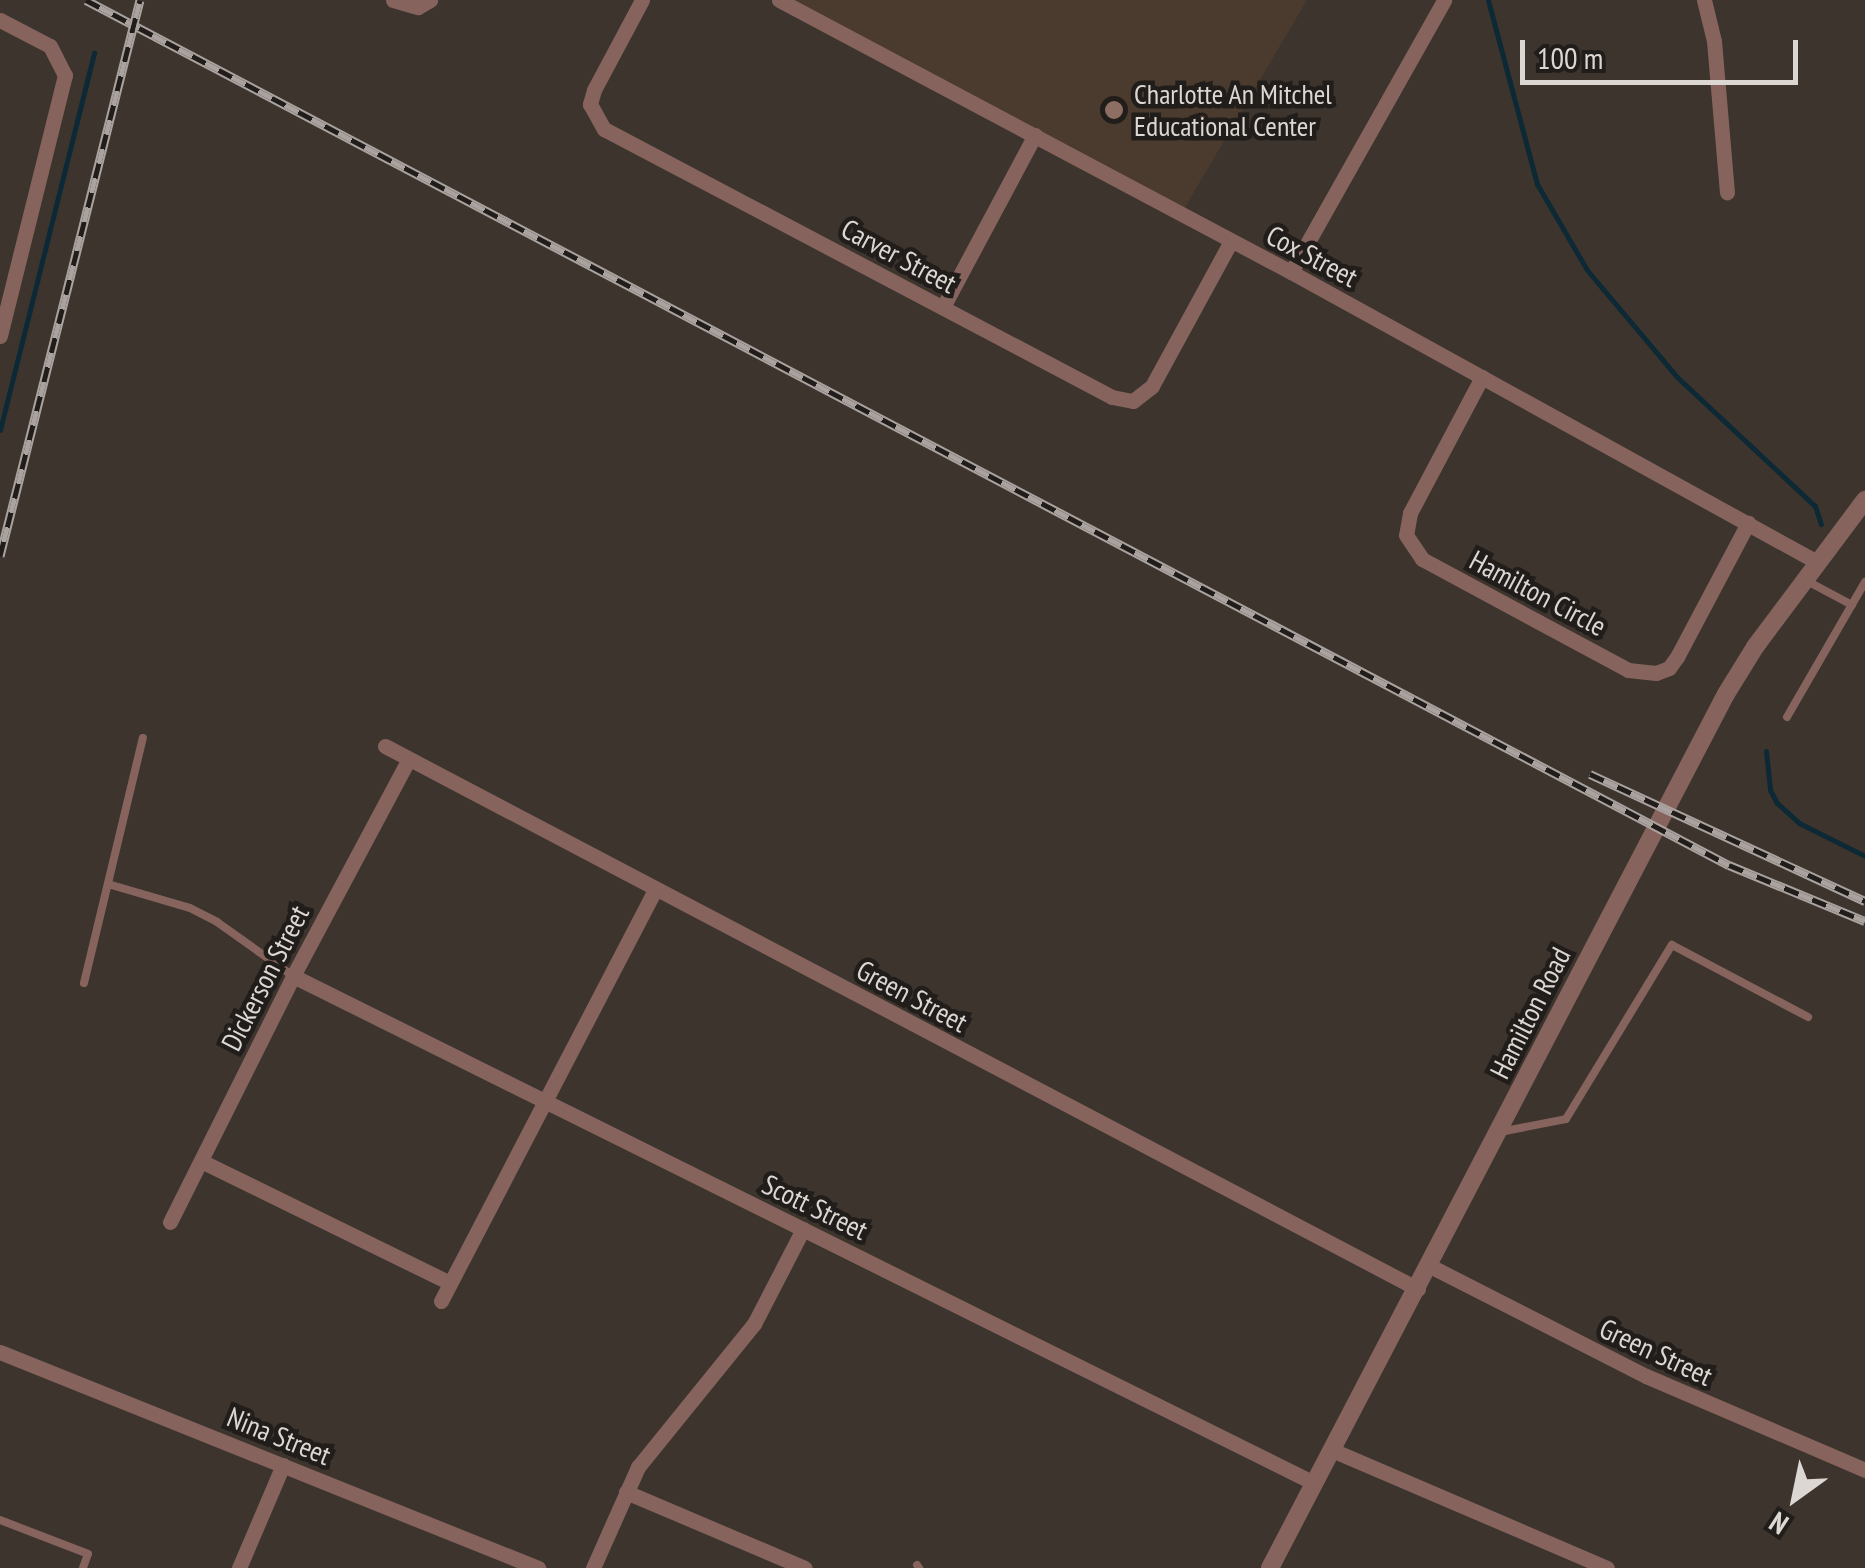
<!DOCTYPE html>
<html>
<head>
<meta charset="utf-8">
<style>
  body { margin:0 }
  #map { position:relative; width:1865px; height:1568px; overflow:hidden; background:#3d342e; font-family:"PT Sans Narrow",sans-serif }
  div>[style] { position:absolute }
  .education>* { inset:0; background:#4a3b2e }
  .stream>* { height:5px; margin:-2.5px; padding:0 2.5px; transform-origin:2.5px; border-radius:2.5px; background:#0c2935 }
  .service>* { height:8px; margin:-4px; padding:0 4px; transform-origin:4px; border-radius:4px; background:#86645d }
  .minor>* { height:15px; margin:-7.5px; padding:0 7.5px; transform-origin:7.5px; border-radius:7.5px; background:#86645d }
  .tertiary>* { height:18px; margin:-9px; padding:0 9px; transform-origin:9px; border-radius:9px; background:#86645d }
  .rail>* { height:9px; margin-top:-4.5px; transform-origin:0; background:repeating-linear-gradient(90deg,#211d1a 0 15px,#a9a29e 0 30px); box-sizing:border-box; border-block:2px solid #a9a29e }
  .dots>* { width:28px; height:28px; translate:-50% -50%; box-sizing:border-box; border:5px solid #211d1a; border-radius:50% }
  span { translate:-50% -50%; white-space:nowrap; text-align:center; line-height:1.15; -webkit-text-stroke:9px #211d1a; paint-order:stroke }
  .poi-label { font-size:28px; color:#dcd7d3 }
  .left { translate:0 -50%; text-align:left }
  .street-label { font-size:28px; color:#dcd7d3 }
  .north { position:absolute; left:1745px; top:1448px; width:100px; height:100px; -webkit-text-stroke:8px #211d1a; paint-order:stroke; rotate:213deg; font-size:28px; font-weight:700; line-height:40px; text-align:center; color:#dcd7d3 }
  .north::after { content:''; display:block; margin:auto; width:35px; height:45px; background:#dcd7d3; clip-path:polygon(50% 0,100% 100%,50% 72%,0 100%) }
  .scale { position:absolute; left:1520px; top:40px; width:278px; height:45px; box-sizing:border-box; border:5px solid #dcd7d3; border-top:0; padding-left:12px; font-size:30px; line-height:35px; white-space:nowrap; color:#dcd7d3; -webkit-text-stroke:8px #211d1a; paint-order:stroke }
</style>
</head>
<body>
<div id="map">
  <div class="education">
    <div style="clip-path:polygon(779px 0,1307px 0,1181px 214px)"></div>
  </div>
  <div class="stream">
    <div style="left:1488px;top:0;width:190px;rotate:75.1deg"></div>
    <div style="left:1537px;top:184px;width:99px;rotate:59.8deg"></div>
    <div style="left:1587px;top:270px;width:140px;rotate:49.9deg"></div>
    <div style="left:1677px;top:377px;width:189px;rotate:43.1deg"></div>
    <div style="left:1815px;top:506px;width:19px;rotate:72deg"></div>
    <div style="left:0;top:430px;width:389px;rotate:-76deg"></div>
    <div style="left:1766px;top:751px;width:39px;rotate:84deg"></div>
    <div style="left:1770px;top:790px;width:15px;rotate:62deg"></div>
    <div style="left:1777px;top:803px;width:30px;rotate:42deg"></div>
    <div style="left:1799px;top:823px;width:74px;rotate:26.6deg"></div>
  </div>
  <div class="service">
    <div style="left:1807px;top:581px;width:51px;rotate:28.1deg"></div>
    <div style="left:1787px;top:717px;width:156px;rotate:-60deg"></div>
    <div style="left:108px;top:884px;width:85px;rotate:16.3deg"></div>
    <div style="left:190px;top:908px;width:30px;rotate:27deg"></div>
    <div style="left:217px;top:922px;width:93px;rotate:35.4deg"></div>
    <div style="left:84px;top:983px;width:252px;rotate:-76.5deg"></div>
    <div style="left:1500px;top:1132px;width:67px;rotate:-11.1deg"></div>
    <div style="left:1566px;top:1119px;width:204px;rotate:-58.7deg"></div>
    <div style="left:1672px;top:945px;width:154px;rotate:27.9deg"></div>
    <div style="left:0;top:1520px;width:94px;rotate:21.1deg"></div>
    <div style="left:88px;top:1554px;width:15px;rotate:110deg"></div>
    <div style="left:917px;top:1565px;width:4px;rotate:56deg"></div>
  </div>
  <div class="minor">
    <div style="left:393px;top:0;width:26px;rotate:16deg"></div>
    <div style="left:418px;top:7px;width:14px;rotate:-30deg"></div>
    <div style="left:642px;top:0;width:102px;rotate:118.1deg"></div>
    <div style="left:594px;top:90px;width:15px;rotate:106deg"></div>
    <div style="left:590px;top:104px;width:29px;rotate:61deg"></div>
    <div style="left:604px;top:129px;width:574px;rotate:27.81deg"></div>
    <div style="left:1112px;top:397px;width:21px;rotate:11deg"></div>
    <div style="left:1133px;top:401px;width:24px;rotate:-38deg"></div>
    <div style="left:1152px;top:386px;width:165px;rotate:-61.4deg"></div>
    <div style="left:779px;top:0;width:580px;rotate:27.98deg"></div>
    <div style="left:1291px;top:272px;width:601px;rotate:28.87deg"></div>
    <div style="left:1704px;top:0;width:42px;rotate:76.3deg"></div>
    <div style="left:1714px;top:41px;width:152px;rotate:85.1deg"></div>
    <div style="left:0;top:20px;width:56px;rotate:27.5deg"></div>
    <div style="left:50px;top:46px;width:33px;rotate:63deg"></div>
    <div style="left:65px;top:75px;width:269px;rotate:104deg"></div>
    <div style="left:1291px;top:272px;width:312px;rotate:-60.6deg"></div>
    <div style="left:943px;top:307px;width:195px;rotate:-61.9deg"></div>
    <div style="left:1482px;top:377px;width:154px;rotate:117.9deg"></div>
    <div style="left:1410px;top:513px;width:22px;rotate:100deg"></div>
    <div style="left:1406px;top:535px;width:29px;rotate:56deg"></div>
    <div style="left:1422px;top:559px;width:234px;rotate:28.3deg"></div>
    <div style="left:1628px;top:670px;width:28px;rotate:6deg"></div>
    <div style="left:1656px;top:673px;width:14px;rotate:-21deg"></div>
    <div style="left:1669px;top:668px;width:14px;rotate:-54deg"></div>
    <div style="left:1677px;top:657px;width:152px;rotate:-62.1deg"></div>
    <div style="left:385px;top:746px;width:1167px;rotate:27.73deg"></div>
    <div style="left:293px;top:976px;width:1140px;rotate:26.41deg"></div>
    <div style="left:201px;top:1161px;width:277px;rotate:26.1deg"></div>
    <div style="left:170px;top:1222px;width:275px;rotate:-63.4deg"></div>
    <div style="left:293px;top:976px;width:246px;rotate:-61.9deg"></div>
    <div style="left:1430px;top:1266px;width:242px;rotate:27deg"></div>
    <div style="left:1646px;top:1376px;width:238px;rotate:23.2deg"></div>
    <div style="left:441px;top:1301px;width:463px;rotate:-62.5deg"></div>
    <div style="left:0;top:1352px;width:580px;rotate:21.87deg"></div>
    <div style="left:1332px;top:1450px;width:299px;rotate:23.2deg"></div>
    <div style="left:626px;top:1492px;width:194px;rotate:23deg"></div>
    <div style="left:239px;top:1568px;width:112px;rotate:-66.9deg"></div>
    <div style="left:593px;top:1568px;width:111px;rotate:-66deg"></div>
    <div style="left:638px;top:1467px;width:184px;rotate:-51deg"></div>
    <div style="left:754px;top:1324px;width:107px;rotate:-62.7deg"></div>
  </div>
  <div class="tertiary">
    <div style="left:1270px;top:1568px;width:986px;rotate:-62.45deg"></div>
    <div style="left:1726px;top:694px;width:55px;rotate:-58.3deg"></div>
    <div style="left:1755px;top:647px;width:184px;rotate:-53.2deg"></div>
  </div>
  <div class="rail">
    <div style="left:86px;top:0;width:1857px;rotate:27.77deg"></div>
    <div style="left:1729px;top:865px;width:147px;rotate:22.4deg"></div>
    <div style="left:0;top:556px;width:573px;rotate:-75.87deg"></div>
    <div style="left:1590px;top:774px;width:303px;rotate:24.8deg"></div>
  </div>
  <div class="dots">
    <div style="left:1114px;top:110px;background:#8d6e63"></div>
  </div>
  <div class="poi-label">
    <span class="left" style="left:1134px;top:110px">Charlotte An Mitchel<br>Educational Center</span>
  </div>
  <div class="street-label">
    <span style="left:899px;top:256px;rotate:28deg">Carver Street</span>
    <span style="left:1312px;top:256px;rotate:28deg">Cox Street</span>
    <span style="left:1538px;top:593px;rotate:28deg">Hamilton Circle</span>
    <span style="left:265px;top:978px;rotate:-63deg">Dickerson Street</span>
    <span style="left:912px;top:996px;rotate:28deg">Green Street</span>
    <span style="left:1530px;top:1013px;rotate:-63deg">Hamilton Road</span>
    <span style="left:815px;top:1207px;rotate:26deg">Scott Street</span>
    <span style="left:1656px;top:1352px;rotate:25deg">Green Street</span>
    <span style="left:279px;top:1436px;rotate:22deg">Nina Street</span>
  </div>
  <div class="north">N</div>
  <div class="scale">100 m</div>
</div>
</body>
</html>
